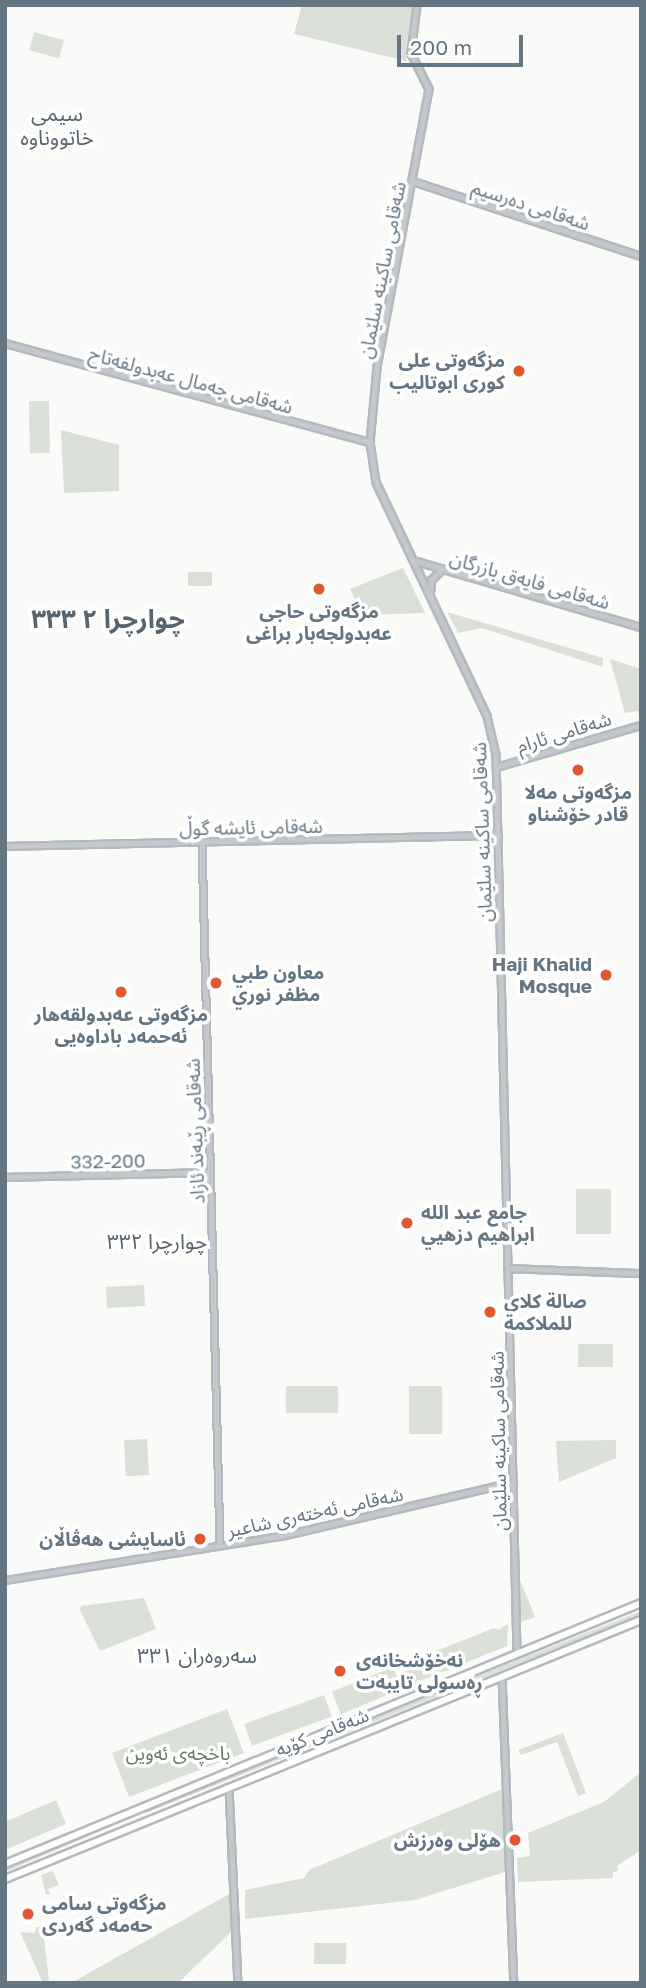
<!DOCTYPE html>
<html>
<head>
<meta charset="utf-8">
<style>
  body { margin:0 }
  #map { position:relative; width:646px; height:1988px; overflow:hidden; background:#fafaf8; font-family:"Golos Text","Noto Sans Arabic",sans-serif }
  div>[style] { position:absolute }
  .green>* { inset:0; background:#dadfd7; transform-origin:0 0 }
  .roads { filter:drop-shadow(2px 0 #b4b9bd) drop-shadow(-2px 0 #b4b9bd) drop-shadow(0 2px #b4b9bd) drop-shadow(0 -2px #b4b9bd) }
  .minor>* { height:4.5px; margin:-2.25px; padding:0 2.25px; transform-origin:2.25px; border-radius:2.25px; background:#c3c8cc }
  .highway>* { height:6px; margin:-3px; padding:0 3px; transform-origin:3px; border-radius:3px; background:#fff }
  .dots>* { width:19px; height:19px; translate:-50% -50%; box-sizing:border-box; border:4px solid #fff; border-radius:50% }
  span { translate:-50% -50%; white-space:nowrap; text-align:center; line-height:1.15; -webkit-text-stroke:7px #fff; paint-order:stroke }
  .street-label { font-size:19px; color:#657683 }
  .poi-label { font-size:19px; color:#657683; font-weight:700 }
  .right { translate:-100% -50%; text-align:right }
  .left { translate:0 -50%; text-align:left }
  .park-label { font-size:19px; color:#687a64 }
  .neighbourhood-label { font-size:21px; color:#57646e }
  .district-label { font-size:26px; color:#57646e; font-weight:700 }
  .frame { position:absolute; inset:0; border:7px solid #657683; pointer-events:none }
  .scale { position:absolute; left:397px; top:35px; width:126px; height:32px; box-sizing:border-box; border:4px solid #657683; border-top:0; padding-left:9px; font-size:21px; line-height:24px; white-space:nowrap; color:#657683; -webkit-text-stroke:5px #fff; paint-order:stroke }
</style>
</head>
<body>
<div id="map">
  <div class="green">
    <div style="clip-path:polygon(302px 5px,415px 5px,406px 61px,294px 34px)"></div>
    <div style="left:34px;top:32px;width:31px;height:19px;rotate:15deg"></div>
    <div style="left:49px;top:401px;width:52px;height:20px;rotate:89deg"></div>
    <div style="clip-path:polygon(61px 430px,119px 445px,119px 491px,64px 493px)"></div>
    <div style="clip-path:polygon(403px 568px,425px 613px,363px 615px,350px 589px)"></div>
    <div style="left:188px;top:572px;width:24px;height:14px"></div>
    <div style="clip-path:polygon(447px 612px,603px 658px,603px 667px,482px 628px,458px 633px)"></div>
    <div style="clip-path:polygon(610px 659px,641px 669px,641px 717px,637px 711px,625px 713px)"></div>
    <div style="left:611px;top:1189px;width:45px;height:35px;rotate:90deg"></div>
    <div style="left:144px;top:1285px;width:21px;height:38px;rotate:87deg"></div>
    <div style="left:578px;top:1344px;width:35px;height:23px"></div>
    <div style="left:286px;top:1386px;width:52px;height:27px"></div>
    <div style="left:409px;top:1386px;width:33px;height:48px"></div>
    <div style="left:147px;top:1439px;width:36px;height:23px;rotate:87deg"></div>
    <div style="clip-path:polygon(616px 1440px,616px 1458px,559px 1482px,556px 1441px)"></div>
    <div style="clip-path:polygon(520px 1580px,535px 1617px,521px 1622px,519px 1582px)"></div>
    <div style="clip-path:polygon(144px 1598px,156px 1629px,100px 1651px,80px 1610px,81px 1606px)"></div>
    <div style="clip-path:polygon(641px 1611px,641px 1614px,573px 1642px,146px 1813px,144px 1809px)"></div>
    <div style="clip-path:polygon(508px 1624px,507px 1646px,410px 1685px,401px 1665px,494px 1628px,498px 1630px)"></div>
    <div style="left:393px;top:1667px;width:24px;height:66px;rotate:68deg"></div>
    <div style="left:324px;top:1695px;width:23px;height:85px;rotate:70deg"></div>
    <div style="left:227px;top:1709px;width:47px;height:123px;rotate:69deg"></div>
    <div style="clip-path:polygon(563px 1733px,586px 1793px,578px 1796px,557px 1742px,521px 1755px,518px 1750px)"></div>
    <div style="clip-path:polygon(641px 1772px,641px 1850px,618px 1865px,618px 1871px,613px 1872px,613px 1878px,518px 1882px,517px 1858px,530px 1856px,528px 1833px,604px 1802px)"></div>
    <div style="clip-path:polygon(502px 1789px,505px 1872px,415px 1900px,245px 1919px,245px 1890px,304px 1878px,309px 1870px)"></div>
    <div style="clip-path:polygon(56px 1800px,66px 1824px,5px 1850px,5px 1822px)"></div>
    <div style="clip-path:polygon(124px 1820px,89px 1836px,5px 1872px,5px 1867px)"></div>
    <div style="clip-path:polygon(53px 1871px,59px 1885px,48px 1889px,50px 1894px,46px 1895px,41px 1875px)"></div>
    <div style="clip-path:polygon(233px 1892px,234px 1929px,178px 1983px,71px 1983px)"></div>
    <div style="clip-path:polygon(36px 1927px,41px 1927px,44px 1938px,49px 1980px,43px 1983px,20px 1932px,35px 1933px)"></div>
    <div style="left:346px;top:1943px;width:21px;height:32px;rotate:90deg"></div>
  </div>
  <div class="roads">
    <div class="minor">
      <div style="left:417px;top:5px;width:48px;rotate:97.1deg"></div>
      <div style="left:411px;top:53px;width:40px;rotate:63.4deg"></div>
      <div style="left:429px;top:89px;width:283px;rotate:100.6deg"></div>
      <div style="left:377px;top:367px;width:75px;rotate:95.3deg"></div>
      <div style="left:370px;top:442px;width:40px;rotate:81.5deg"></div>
      <div style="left:376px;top:482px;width:259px;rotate:64.6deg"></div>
      <div style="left:487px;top:716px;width:40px;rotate:77deg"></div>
      <div style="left:496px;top:755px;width:898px;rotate:88.66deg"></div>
      <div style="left:413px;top:181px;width:240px;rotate:18.2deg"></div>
      <div style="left:5px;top:343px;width:378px;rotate:15.2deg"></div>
      <div style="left:413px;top:560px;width:238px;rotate:16.4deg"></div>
      <div style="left:430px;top:594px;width:14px;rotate:-86deg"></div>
      <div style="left:431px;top:580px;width:16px;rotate:-45deg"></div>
      <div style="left:496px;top:767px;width:151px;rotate:-16.2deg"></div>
      <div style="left:202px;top:842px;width:703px;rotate:88.53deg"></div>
      <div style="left:5px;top:846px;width:493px;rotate:-1.3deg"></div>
      <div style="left:5px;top:1177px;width:205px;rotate:-1.4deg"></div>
      <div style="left:509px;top:1268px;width:132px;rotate:2.2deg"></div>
      <div style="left:5px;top:1580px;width:284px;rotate:-9.1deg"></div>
      <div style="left:285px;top:1535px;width:234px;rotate:-13.1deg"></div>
      <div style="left:502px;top:1676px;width:307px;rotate:87.8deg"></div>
      <div style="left:229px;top:1787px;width:196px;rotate:87.4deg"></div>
    </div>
    <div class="highway">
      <div style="left:5px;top:1864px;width:687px;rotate:-22.31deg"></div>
      <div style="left:5px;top:1879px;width:687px;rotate:-22.16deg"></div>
    </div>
  </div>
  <div class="dots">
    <div style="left:519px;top:371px;background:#e4572e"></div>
    <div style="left:319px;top:589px;background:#e4572e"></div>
    <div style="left:578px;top:770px;background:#e4572e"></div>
    <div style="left:606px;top:975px;background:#e4572e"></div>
    <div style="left:216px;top:983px;background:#e4572e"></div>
    <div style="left:121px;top:992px;background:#e4572e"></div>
    <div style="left:407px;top:1223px;background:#e4572e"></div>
    <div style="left:490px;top:1312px;background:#e4572e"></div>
    <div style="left:200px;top:1539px;background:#e4572e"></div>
    <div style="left:340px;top:1671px;background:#e4572e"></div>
    <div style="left:515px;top:1840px;background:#e4572e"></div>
    <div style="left:28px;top:1914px;background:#e4572e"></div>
  </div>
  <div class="street-label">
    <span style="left:531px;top:205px;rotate:18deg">شەقامی دەرسیم</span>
    <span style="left:382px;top:270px;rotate:-79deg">شەقامی ساکینە سلێمان</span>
    <span style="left:191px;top:380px;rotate:15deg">شەقامی جەمال عەبدولفەتاح</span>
    <span style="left:530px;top:580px;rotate:16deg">شەقامی فایەق بازرگان</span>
    <span style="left:564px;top:732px;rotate:-17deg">شەقامی ئارام</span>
    <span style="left:251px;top:827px;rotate:-1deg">شەقامی ئایشە گوڵ</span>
    <span style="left:482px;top:832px;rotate:-92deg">شەقامی ساکینە سلێمان</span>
    <span style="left:195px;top:1131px;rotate:-92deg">شەقامی ڕێبەند ئازاد</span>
    <span style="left:108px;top:1161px;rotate:-1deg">332-200</span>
    <span style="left:498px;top:1441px;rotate:-91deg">شەقامی ساکینە سلێمان</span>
    <span style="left:315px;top:1512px;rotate:-12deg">شەقامی ئەختەری شاعیر</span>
    <span style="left:322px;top:1732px;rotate:-22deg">شەقامی کۆیە</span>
  </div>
  <div class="poi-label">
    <span class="right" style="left:505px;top:371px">مزگەوتی علی<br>کوری ابوتالیب</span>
    <span style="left:319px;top:622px">مزگەوتی حاجی<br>عەبدولجەبار براغی</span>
    <span style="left:578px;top:803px">مزگەوتی مەلا<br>قادر خۆشناو</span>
    <span class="right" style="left:592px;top:975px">Haji Khalid<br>Mosque</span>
    <span class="left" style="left:232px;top:983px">معاون طبي<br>مظفر نوري</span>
    <span style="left:121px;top:1025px">مزگەوتی عەبدولقەهار<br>ئەحمەد باداوەیی</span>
    <span class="left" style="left:421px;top:1223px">جامع عبد الله<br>ابراهيم دزهيي</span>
    <span class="left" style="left:504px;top:1312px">صالة كلاي<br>للملاكمة</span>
    <span class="right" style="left:186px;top:1539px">ئاسایشی هەڤاڵان</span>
    <span class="left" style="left:356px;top:1671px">نەخۆشخانەی<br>ڕەسولی تایبەت</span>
    <span class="right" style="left:501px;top:1840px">هۆلی وەرزش</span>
    <span class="left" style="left:42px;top:1914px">مزگەوتی سامی<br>حەمەد گەردی</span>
  </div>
  <div class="park-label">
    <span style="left:178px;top:1753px">باخچەی ئەوین</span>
  </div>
  <div class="neighbourhood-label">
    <span style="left:57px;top:125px">سیمی<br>خاتووناوه</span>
    <span style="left:157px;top:1241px">چوارچرا ٣٣٢</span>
    <span style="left:197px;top:1655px">سەروەران ٣٣١</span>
  </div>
  <div class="district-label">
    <span style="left:108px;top:619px">چوارچرا ٢ ٣٣٣</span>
  </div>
  <div class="frame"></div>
  <div class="scale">200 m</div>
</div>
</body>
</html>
